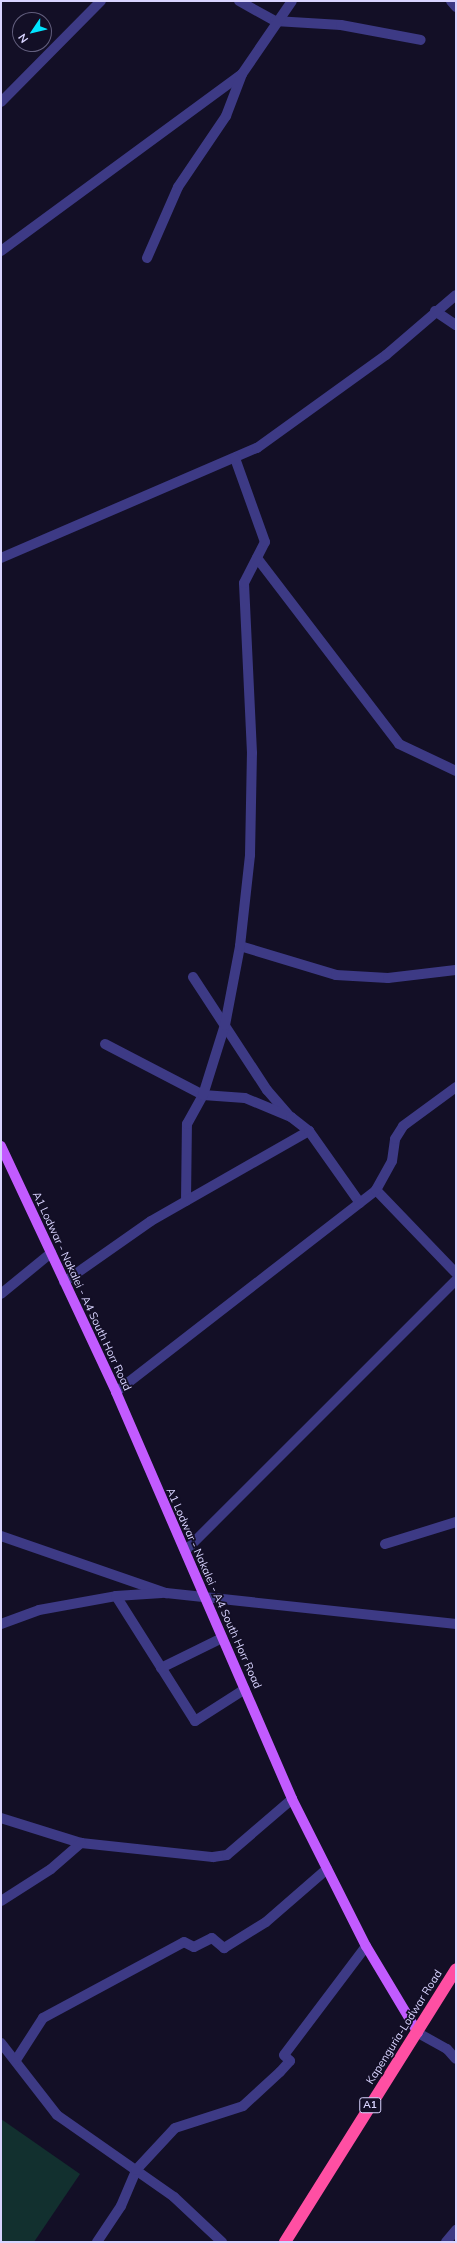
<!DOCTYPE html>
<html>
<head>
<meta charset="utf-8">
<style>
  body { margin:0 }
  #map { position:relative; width:457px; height:2243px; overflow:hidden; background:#130f26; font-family:Mulish,sans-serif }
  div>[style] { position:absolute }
  .green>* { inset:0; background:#12302f }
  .minor>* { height:10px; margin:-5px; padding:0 5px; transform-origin:5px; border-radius:5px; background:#3d3a85 }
  .major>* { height:10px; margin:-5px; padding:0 5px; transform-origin:5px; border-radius:5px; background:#c25bff }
  .highway>* { height:12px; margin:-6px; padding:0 6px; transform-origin:6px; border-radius:6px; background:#ff4fa3 }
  span { translate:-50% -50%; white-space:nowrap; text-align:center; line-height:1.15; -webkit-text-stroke:3.5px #130f26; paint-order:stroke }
  .shield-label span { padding:1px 3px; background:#130f26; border:1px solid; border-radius:3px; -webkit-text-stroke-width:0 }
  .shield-label { font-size:10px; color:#d9d4ff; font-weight:700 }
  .street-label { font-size:11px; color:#d9d4ff }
  .frame { position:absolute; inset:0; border:2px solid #d9d4ff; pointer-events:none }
  .north { position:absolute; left:12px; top:12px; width:40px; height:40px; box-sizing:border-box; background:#130f26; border:1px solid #625e7d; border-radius:50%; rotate:235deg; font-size:11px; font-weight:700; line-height:16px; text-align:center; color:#d9d4ff }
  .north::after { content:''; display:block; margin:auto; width:14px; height:18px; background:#00e5ff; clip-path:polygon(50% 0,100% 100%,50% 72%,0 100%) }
</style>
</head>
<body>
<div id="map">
  <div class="green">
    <div style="clip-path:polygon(1px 2119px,80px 2174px,34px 2242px,1px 2242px)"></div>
  </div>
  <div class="minor">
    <div style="left:239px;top:1px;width:41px;rotate:29.1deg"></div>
    <div style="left:275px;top:21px;width:66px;rotate:3.5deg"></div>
    <div style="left:341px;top:25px;width:81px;rotate:10.6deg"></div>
    <div style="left:451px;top:1px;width:8px;rotate:50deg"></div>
    <div style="left:1px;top:102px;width:142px;rotate:-45.3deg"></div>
    <div style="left:1px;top:251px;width:299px;rotate:-36.3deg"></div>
    <div style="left:242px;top:74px;width:88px;rotate:-55.6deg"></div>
    <div style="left:147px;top:258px;width:77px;rotate:-66.4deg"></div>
    <div style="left:178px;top:187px;width:86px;rotate:-55.9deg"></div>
    <div style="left:226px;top:116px;width:45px;rotate:-69.1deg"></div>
    <div style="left:435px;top:311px;width:25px;rotate:34deg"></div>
    <div style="left:1px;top:558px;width:279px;rotate:-23.3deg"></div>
    <div style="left:257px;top:448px;width:159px;rotate:-35.8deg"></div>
    <div style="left:386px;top:355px;width:92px;rotate:-40.6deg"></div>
    <div style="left:257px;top:558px;width:234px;rotate:52.6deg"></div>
    <div style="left:399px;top:744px;width:63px;rotate:25.3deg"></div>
    <div style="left:240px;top:946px;width:100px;rotate:16.8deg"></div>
    <div style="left:336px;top:975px;width:52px;rotate:3.3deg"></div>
    <div style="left:388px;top:978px;width:68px;rotate:-6.7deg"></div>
    <div style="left:193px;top:977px;width:135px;rotate:56.8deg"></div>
    <div style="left:267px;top:1090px;width:33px;rotate:49deg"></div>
    <div style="left:105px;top:1044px;width:110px;rotate:27.5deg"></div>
    <div style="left:203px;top:1095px;width:42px;rotate:4.1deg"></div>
    <div style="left:245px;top:1098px;width:50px;rotate:22.4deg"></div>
    <div style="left:291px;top:1117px;width:23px;rotate:38deg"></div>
    <div style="left:376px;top:1190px;width:115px;rotate:46.1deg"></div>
    <div style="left:186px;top:1201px;width:77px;rotate:-89.3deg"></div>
    <div style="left:187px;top:1124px;width:33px;rotate:-61deg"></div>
    <div style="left:203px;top:1095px;width:73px;rotate:-72.6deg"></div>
    <div style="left:225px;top:1025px;width:80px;rotate:-79.2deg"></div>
    <div style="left:240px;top:946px;width:92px;rotate:-83.7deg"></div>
    <div style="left:250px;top:855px;width:102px;rotate:-88.9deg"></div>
    <div style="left:252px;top:753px;width:170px;rotate:-92.7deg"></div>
    <div style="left:244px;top:583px;width:46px;rotate:-62.9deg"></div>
    <div style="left:265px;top:542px;width:89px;rotate:-109.7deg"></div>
    <div style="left:64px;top:1282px;width:106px;rotate:-35deg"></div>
    <div style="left:151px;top:1221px;width:182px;rotate:-29.7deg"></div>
    <div style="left:309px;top:1131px;width:88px;rotate:54.7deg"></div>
    <div style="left:1px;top:1294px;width:65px;rotate:-39.4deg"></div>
    <div style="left:116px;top:1392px;width:329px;rotate:-37.8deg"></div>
    <div style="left:376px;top:1190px;width:33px;rotate:-61deg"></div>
    <div style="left:392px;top:1161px;width:22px;rotate:-82deg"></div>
    <div style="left:395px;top:1139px;width:15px;rotate:-58deg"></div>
    <div style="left:403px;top:1126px;width:66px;rotate:-36.3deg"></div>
    <div style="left:1px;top:1536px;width:175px;rotate:19.1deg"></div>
    <div style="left:166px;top:1593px;width:292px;rotate:6.1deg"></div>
    <div style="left:385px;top:1544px;width:74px;rotate:-17.2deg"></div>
    <div style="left:185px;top:1551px;width:383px;rotate:-45deg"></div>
    <div style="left:116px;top:1596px;width:148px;rotate:57.7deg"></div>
    <div style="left:195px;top:1721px;width:59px;rotate:-32.6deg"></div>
    <div style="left:1px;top:1624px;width:40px;rotate:-20.2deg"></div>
    <div style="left:39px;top:1610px;width:78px;rotate:-10.3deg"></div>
    <div style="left:116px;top:1596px;width:46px;rotate:-3.7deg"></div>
    <div style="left:161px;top:1668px;width:68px;rotate:-26.2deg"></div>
    <div style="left:1px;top:1818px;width:84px;rotate:17.4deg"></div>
    <div style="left:81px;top:1843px;width:133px;rotate:6.1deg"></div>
    <div style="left:213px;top:1857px;width:14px;rotate:-8deg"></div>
    <div style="left:227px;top:1855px;width:86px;rotate:-40.7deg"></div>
    <div style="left:1px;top:1901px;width:59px;rotate:-32.6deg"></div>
    <div style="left:51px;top:1869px;width:40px;rotate:-41deg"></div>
    <div style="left:418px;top:2033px;width:33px;rotate:29deg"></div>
    <div style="left:447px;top:2049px;width:13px;rotate:48deg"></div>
    <div style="left:1px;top:2043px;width:91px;rotate:52.1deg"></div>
    <div style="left:57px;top:2115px;width:143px;rotate:35deg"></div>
    <div style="left:174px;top:2197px;width:66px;rotate:43.2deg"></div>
    <div style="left:16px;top:2060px;width:50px;rotate:-57.3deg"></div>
    <div style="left:43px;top:2018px;width:160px;rotate:-28.3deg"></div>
    <div style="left:184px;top:1942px;width:11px;rotate:27deg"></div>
    <div style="left:194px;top:1947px;width:20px;rotate:-27deg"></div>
    <div style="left:212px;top:1938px;width:16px;rotate:40deg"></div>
    <div style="left:224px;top:1948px;width:49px;rotate:-31.8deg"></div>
    <div style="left:266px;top:1922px;width:81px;rotate:-41deg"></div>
    <div style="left:97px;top:2242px;width:43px;rotate:-56.3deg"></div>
    <div style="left:121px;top:2206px;width:39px;rotate:-67deg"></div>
    <div style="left:136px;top:2170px;width:57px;rotate:-47.1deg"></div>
    <div style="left:175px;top:2128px;width:71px;rotate:-17.9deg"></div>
    <div style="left:243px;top:2106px;width:50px;rotate:-42.6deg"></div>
    <div style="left:280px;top:2072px;width:15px;rotate:-48deg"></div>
    <div style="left:290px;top:2061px;width:8px;rotate:-135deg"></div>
    <div style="left:284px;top:2055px;width:136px;rotate:-53deg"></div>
    <div style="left:446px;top:2242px;width:16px;rotate:-50deg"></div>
  </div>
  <div class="major">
    <div style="left:1px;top:1146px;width:272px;rotate:64.9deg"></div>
    <div style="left:116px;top:1392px;width:443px;rotate:66.6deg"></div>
    <div style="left:292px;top:1799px;width:165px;rotate:63.3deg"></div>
    <div style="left:366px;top:1946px;width:101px;rotate:59.1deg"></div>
  </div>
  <div class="highway">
    <div style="left:285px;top:2242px;width:322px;rotate:-57.9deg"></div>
  </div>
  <div class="shield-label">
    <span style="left:370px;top:2105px">A1</span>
  </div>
  <div class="street-label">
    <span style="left:82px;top:1291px;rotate:65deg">A1 Lodwar - Nakalei - A4 South Horr Road</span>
    <span style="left:214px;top:1588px;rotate:66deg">A1 Lodwar - Nakalei - A4 South Horr Road</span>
    <span style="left:404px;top:2027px;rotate:-58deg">Kapenguria-Lodwar Road</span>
  </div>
  <div class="frame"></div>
  <div class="north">N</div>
</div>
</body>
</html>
